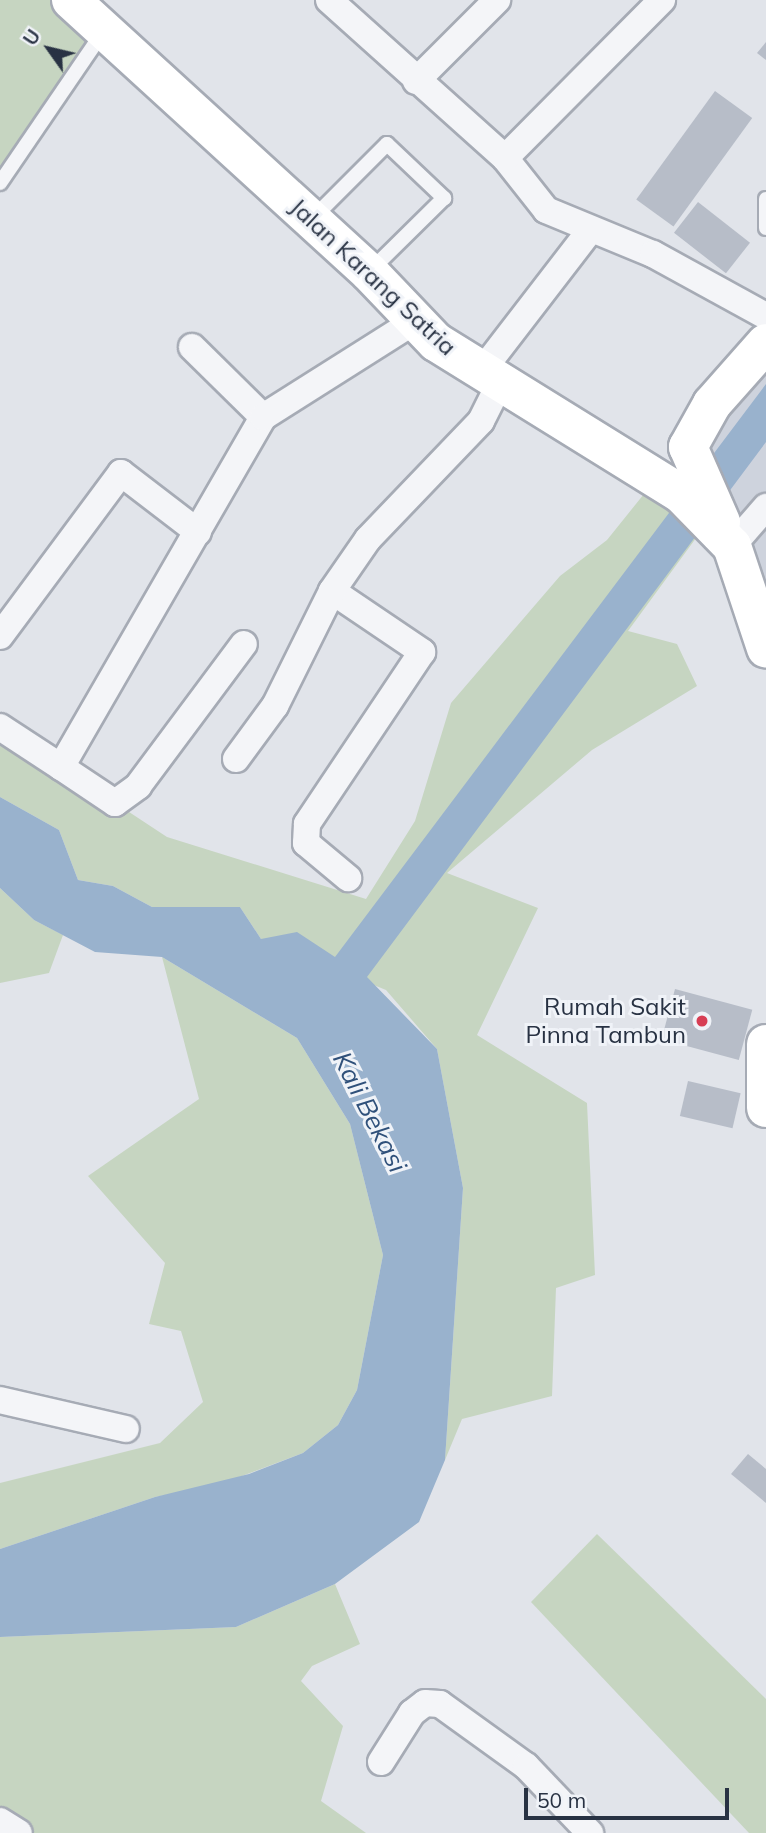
<!DOCTYPE html>
<html>
<head>
<meta charset="utf-8">
<style>
  body { margin:0 }
  #map { position:relative; width:766px; height:1833px; overflow:hidden; background:#e1e4ea; font-family:Mulish,sans-serif }
  div>[style] { position:absolute }
  .built>* { inset:0; background:#ced3dd }
  .green>* { inset:0; background:#c6d5c1 }
  .water>* { inset:0; background:#99b2cd }
  .building>* { inset:0; background:#b7bdc8; transform-origin:0 0 }
  .roads { filter:drop-shadow(2px 0 #a6abb5) drop-shadow(-2px 0 #a6abb5) drop-shadow(0 2px #a6abb5) drop-shadow(0 -2px #a6abb5) }
  .lane>* { height:14px; margin:-7px; padding:0 7px; transform-origin:7px; border-radius:7px; background:#f4f5f8 }
  .street>* { height:26px; margin:-13px; padding:0 13px; transform-origin:13px; border-radius:13px; background:#f4f5f8 }
  .secondary>* { height:38px; margin:-19px; padding:0 19px; transform-origin:19px; border-radius:19px; background:#fff }
  .dots>* { width:19px; height:19px; translate:-50% -50%; box-sizing:border-box; border:4px solid #f0f3f8; border-radius:50% }
  span { translate:-50% -50%; white-space:nowrap; text-align:center; line-height:1.15; -webkit-text-stroke:6px #f0f3f8; paint-order:stroke }
  .street-label { font-size:24px; color:#283243 }
  .poi-label { font-size:24px; color:#283243 }
  .right { translate:-100% -50%; text-align:right }
  .water-label { font-size:26px; color:#2f507a; font-style:italic }
  .north { position:absolute; left:14px; top:14px; width:70px; height:70px; -webkit-text-stroke:5px #f0f3f8; paint-order:stroke; rotate:304deg; font-size:19px; font-weight:700; line-height:28px; text-align:center; color:#283243 }
  .north::after { content:''; display:block; margin:auto; width:24px; height:32px; background:#283243; clip-path:polygon(50% 0,100% 100%,50% 72%,0 100%) }
  .scale { position:absolute; left:524px; top:1788px; width:205px; height:32px; box-sizing:border-box; border:4px solid #283243; border-top:0; padding-left:9px; font-size:21px; line-height:24px; white-space:nowrap; color:#283243; -webkit-text-stroke:5px #f0f3f8; paint-order:stroke }
</style>
</head>
<body>
<div id="map">
  <div class="built">
    <div style="clip-path:polygon(766px 343px,766px 648px,688px 447px)"></div>
  </div>
  <div class="green">
    <div style="clip-path:polygon(0 0,71px 0,103px 32px,0 183px)"></div>
    <div style="clip-path:polygon(652px 484px,699px 534px,628px 631px,677px 644px,697px 686px,592px 750px,447px 873px,538px 908px,477px 1035px,587px 1103px,595px 1275px,556px 1288px,552px 1396px,462px 1419px,445px 1460px,463px 1188px,437px 1049px,386px 990px,261px 939px,240px 907px,152px 907px,113px 886px,78px 880px,59px 830px,0 797px,0 727px,167px 837px,366px 899px,415px 821px,451px 703px,560px 576px,607px 540px)"></div>
    <div style="clip-path:polygon(0 888px,34px 920px,63px 935px,49px 973px,0 983px)"></div>
    <div style="clip-path:polygon(162px 957px,297px 1038px,350px 1124px,383px 1255px,357px 1390px,338px 1425px,303px 1453px,218px 1485px,155px 1497px,0 1549px,0 1483px,160px 1443px,203px 1402px,181px 1331px,149px 1324px,165px 1263px,88px 1176px,199px 1099px)"></div>
    <div style="clip-path:polygon(597px 1534px,766px 1699px,766px 1833px,749px 1833px,531px 1602px)"></div>
    <div style="clip-path:polygon(335px 1584px,360px 1644px,312px 1666px,301px 1681px,343px 1726px,321px 1801px,366px 1833px,22px 1833px,0 1820px,0 1637px,236px 1627px)"></div>
  </div>
  <div class="water">
    <div style="clip-path:polygon(766px 384px,766px 442px,367px 977px,437px 1049px,463px 1188px,445px 1460px,419px 1522px,335px 1584px,236px 1627px,0 1637px,0 1549px,155px 1497px,249px 1474px,303px 1453px,338px 1425px,357px 1390px,383px 1255px,350px 1124px,297px 1038px,162px 957px,95px 952px,34px 920px,0 888px,0 797px,59px 830px,78px 880px,113px 886px,152px 907px,240px 907px,261px 939px,297px 932px,335px 957px)"></div>
  </div>
  <div class="building">
    <div style="clip-path:polygon(766px 42px,766px 60px,757px 53px)"></div>
    <div style="left:715px;top:91px;width:46px;height:134px;rotate:36deg"></div>
    <div style="left:698px;top:202px;width:66px;height:39px;rotate:38deg"></div>
    <div style="left:675px;top:989px;width:80px;height:52px;rotate:15deg"></div>
    <div style="left:688px;top:1081px;width:54px;height:36px;rotate:13deg"></div>
    <div style="clip-path:polygon(748px 1454px,766px 1469px,766px 1503px,731px 1474px)"></div>
  </div>
  <div class="roads">
    <div class="lane">
      <div style="left:0;top:183px;width:183px;rotate:-55.7deg"></div>
      <div style="left:766px;top:199px;width:29px;rotate:90deg"></div>
      <div style="left:312px;top:219px;width:106px;rotate:-45deg"></div>
      <div style="left:387px;top:144px;width:79px;rotate:43.5deg"></div>
      <div style="left:444px;top:198px;width:104px;rotate:135.4deg"></div>
    </div>
    <div class="street">
      <div style="left:329px;top:0;width:237px;rotate:41.9deg"></div>
      <div style="left:505px;top:158px;width:66px;rotate:51.7deg"></div>
      <div style="left:546px;top:210px;width:116px;rotate:22.4deg"></div>
      <div style="left:653px;top:254px;width:129px;rotate:28.8deg"></div>
      <div style="left:416px;top:81px;width:115px;rotate:-45deg"></div>
      <div style="left:505px;top:158px;width:223px;rotate:-45.2deg"></div>
      <div style="left:192px;top:347px;width:100px;rotate:44.6deg"></div>
      <div style="left:481px;top:372px;width:180px;rotate:-52.4deg"></div>
      <div style="left:732px;top:546px;width:52px;rotate:-48.9deg"></div>
      <div style="left:332px;top:591px;width:109px;rotate:34.1deg"></div>
      <div style="left:422px;top:652px;width:207px;rotate:123.8deg"></div>
      <div style="left:307px;top:824px;width:19px;rotate:93deg"></div>
      <div style="left:306px;top:843px;width:55px;rotate:39.8deg"></div>
      <div style="left:0;top:636px;width:203px;rotate:-53.4deg"></div>
      <div style="left:121px;top:473px;width:97px;rotate:37.5deg"></div>
      <div style="left:0;top:727px;width:73px;rotate:33.3deg"></div>
      <div style="left:61px;top:767px;width:404px;rotate:-60deg"></div>
      <div style="left:263px;top:417px;width:180px;rotate:-32.3deg"></div>
      <div style="left:236px;top:759px;width:66px;rotate:-53.7deg"></div>
      <div style="left:275px;top:706px;width:128px;rotate:-63.6deg"></div>
      <div style="left:332px;top:591px;width:63px;rotate:-55.3deg"></div>
      <div style="left:368px;top:539px;width:163px;rotate:-46.2deg"></div>
      <div style="left:481px;top:421px;width:42px;rotate:-63.4deg"></div>
      <div style="left:61px;top:767px;width:65px;rotate:33.7deg"></div>
      <div style="left:115px;top:803px;width:29px;rotate:-36deg"></div>
      <div style="left:138px;top:786px;width:177px;rotate:-53.3deg"></div>
      <div style="left:0;top:1400px;width:129px;rotate:13deg"></div>
      <div style="left:381px;top:1762px;width:58px;rotate:-57.7deg"></div>
      <div style="left:412px;top:1713px;width:16px;rotate:-38deg"></div>
      <div style="left:425px;top:1703px;width:15px;rotate:4deg"></div>
      <div style="left:440px;top:1704px;width:106px;rotate:35.8deg"></div>
      <div style="left:526px;top:1766px;width:93px;rotate:46.3deg"></div>
      <div style="left:0;top:1821px;width:22px;rotate:32deg"></div>
    </div>
    <div class="secondary">
      <div style="left:71px;top:0;width:403px;rotate:42.4deg"></div>
      <div style="left:369px;top:272px;width:97px;rotate:46.3deg"></div>
      <div style="left:436px;top:342px;width:288px;rotate:31.8deg"></div>
      <div style="left:681px;top:494px;width:73px;rotate:45.6deg"></div>
      <div style="left:732px;top:546px;width:108px;rotate:71.6deg"></div>
      <div style="left:721px;top:522px;width:82px;rotate:-113.7deg"></div>
      <div style="left:688px;top:447px;width:49px;rotate:-60.8deg"></div>
      <div style="left:712px;top:404px;width:81px;rotate:-48.5deg"></div>
      <div style="left:766px;top:1044px;width:64px;rotate:90deg"></div>
    </div>
  </div>
  <div class="dots">
    <div style="left:702px;top:1021px;background:#d73e54"></div>
  </div>
  <div class="street-label">
    <span style="left:373px;top:277px;rotate:43deg">Jalan Karang Satria</span>
  </div>
  <div class="poi-label">
    <span class="right" style="left:686px;top:1021px">Rumah Sakit<br>Pinna Tambun</span>
  </div>
  <div class="water-label">
    <span style="left:370px;top:1112px;rotate:63deg">Kali Bekasi</span>
  </div>
  <div class="north">U</div>
  <div class="scale">50 m</div>
</div>
</body>
</html>
